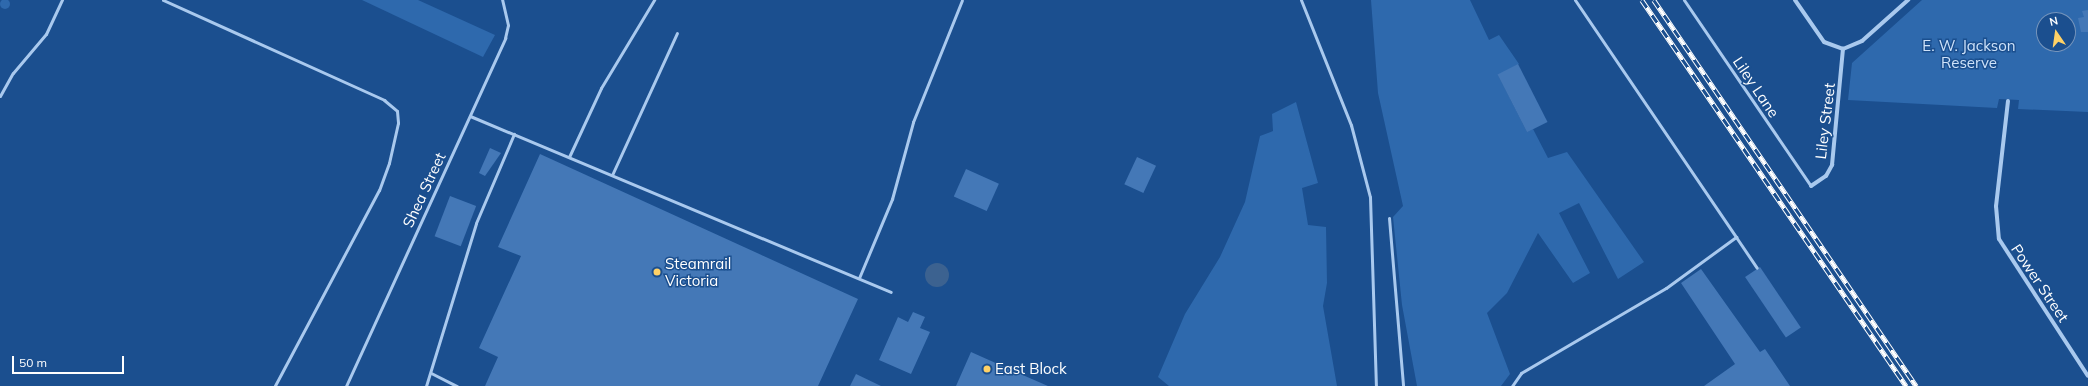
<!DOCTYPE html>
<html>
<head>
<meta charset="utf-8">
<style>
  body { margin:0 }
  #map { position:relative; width:2088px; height:386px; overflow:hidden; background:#1b4f8f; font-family:Mulish,sans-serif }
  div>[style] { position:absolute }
  .green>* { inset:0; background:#2e69ad }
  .round { border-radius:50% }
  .water>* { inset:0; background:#3c6290 }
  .building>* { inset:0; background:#4478b7; transform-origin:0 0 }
  .service>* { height:3px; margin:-1.5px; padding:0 1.5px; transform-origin:1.5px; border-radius:1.5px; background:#a9c9ee }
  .minor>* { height:4px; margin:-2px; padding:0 2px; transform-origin:2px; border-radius:2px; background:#a9c9ee }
  .rail>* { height:4.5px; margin-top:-2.25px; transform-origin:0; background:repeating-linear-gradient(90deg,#1b4f8f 0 9px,#fff 0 18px); box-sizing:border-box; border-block:1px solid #fff }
  .dots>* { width:11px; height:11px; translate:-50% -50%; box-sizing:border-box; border:2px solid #1b4f8f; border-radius:50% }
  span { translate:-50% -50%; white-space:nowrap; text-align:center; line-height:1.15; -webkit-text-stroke:3px #1b4f8f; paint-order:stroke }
  .park-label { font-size:15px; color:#cfe3fa }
  .street-label { font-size:15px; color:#fff }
  .poi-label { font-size:15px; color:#fff }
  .left { translate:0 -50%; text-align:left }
  .north { position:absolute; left:2036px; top:12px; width:40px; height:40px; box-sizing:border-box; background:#1b4f8f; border:1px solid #7695bc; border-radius:50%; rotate:347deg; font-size:11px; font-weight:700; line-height:16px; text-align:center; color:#fff }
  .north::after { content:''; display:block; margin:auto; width:14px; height:18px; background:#ffd166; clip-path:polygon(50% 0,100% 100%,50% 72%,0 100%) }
  .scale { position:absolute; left:12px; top:356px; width:112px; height:18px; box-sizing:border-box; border:2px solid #fff; border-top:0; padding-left:5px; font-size:12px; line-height:14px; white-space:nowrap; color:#fff; -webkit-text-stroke:3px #1b4f8f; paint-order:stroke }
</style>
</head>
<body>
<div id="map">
  <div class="green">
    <div class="round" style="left:0;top:-1px;width:10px;height:10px"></div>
    <div style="clip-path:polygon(362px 0,418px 0,495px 35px,483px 57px)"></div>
    <div style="clip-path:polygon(1371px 0,1470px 0,1489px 40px,1499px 35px,1519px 64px,1498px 75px,1527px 132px,1533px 129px,1548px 158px,1567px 152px,1644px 262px,1618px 279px,1579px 203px,1559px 213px,1590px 273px,1573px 283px,1538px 233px,1507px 293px,1487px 313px,1510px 374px,1501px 386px,1417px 386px,1402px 305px,1393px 217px,1403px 206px,1378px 93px)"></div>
    <div style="clip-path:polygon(evenodd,1922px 0,2088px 0,2088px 112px,2018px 109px,2019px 100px,1999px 99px,1997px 108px,1848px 100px,1852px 63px,1922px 0,2044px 20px,2068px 20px,2068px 44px,2044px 44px,2044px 20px)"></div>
    <div style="clip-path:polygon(1296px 102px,1318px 183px,1302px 188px,1308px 225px,1326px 227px,1327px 283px,1323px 306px,1337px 386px,1169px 386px,1158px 377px,1185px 314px,1220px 257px,1245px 202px,1260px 136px,1273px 131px,1272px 114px)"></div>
  </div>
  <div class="water">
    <div class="round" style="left:925px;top:263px;width:24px;height:24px"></div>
  </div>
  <div class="building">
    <div style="clip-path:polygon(2088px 10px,2088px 32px,2081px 32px,2078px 18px,2084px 17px,2082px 11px)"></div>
    <div style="left:1518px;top:64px;width:65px;height:23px;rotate:63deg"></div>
    <div style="clip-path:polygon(490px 148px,501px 153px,485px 176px,479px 173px)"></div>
    <div style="clip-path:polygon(540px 154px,858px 299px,818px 386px,485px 386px,498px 357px,479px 348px,521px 256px,498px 247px)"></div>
    <div style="left:1137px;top:157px;width:21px;height:30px;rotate:25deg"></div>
    <div style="left:966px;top:169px;width:36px;height:30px;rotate:24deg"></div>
    <div style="left:450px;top:196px;width:28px;height:43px;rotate:21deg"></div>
    <div style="left:1760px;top:267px;width:73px;height:18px;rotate:56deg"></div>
    <div style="clip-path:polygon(1701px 269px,1760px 352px,1765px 349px,1790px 386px,1704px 386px,1735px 364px,1681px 283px)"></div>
    <div style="clip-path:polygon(913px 312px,925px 317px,920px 328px,930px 332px,911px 374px,879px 360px,898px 317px,908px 322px)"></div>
    <div style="clip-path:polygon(971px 352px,1025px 376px,1048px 386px,956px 386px)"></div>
    <div style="clip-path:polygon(856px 374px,881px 386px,850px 386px)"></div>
  </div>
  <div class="service">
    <div style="left:163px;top:0;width:243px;rotate:24.3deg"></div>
    <div style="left:384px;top:100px;width:17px;rotate:40deg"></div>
    <div style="left:397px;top:111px;width:12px;rotate:85deg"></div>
    <div style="left:398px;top:123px;width:41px;rotate:102.7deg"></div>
    <div style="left:389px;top:163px;width:29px;rotate:110deg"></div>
    <div style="left:379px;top:190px;width:222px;rotate:118deg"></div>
    <div style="left:1301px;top:0;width:135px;rotate:68.2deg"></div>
    <div style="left:1351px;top:125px;width:74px;rotate:75.2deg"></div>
    <div style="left:1370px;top:197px;width:189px;rotate:88.2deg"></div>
    <div style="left:1575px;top:0;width:287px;rotate:55.8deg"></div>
    <div style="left:1684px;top:0;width:225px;rotate:55.7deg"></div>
    <div style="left:0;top:96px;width:26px;rotate:-61deg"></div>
    <div style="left:13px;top:73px;width:51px;rotate:-49.8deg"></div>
    <div style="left:46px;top:34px;width:38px;rotate:-65deg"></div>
    <div style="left:470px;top:116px;width:456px;rotate:22.7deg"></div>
    <div style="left:569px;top:157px;width:76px;rotate:-65.1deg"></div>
    <div style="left:601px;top:88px;width:103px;rotate:-58.9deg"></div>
    <div style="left:612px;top:175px;width:156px;rotate:-65.4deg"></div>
    <div style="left:1389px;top:218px;width:169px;rotate:85.2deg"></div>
    <div style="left:859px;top:278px;width:86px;rotate:-67.3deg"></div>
    <div style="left:892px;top:199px;width:80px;rotate:-74.7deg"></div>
    <div style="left:913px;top:122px;width:131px;rotate:-68.1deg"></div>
    <div style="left:431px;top:373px;width:29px;rotate:27deg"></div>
    <div style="left:346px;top:386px;width:383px;rotate:-65.4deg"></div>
    <div style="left:505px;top:38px;width:13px;rotate:-77deg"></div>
    <div style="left:508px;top:25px;width:26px;rotate:-103deg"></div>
    <div style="left:426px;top:386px;width:170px;rotate:-72.9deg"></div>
    <div style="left:476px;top:223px;width:97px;rotate:-66.9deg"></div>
    <div style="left:1512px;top:386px;width:16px;rotate:-55deg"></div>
    <div style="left:1521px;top:373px;width:168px;rotate:-30.4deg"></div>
    <div style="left:1666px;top:288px;width:87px;rotate:-36.1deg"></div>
    <div style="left:1736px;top:237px;width:37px;rotate:56deg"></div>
  </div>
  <div class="minor">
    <div style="left:1795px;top:0;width:51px;rotate:55.4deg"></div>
    <div style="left:1824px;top:42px;width:20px;rotate:20deg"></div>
    <div style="left:1843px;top:49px;width:21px;rotate:-23deg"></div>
    <div style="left:1862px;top:41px;width:62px;rotate:-41.7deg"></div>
    <div style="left:2008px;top:101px;width:106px;rotate:96.5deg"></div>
    <div style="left:1996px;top:206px;width:33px;rotate:85deg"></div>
    <div style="left:1999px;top:239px;width:163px;rotate:57deg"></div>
    <div style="left:1811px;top:186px;width:18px;rotate:-34deg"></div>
    <div style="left:1826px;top:176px;width:13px;rotate:-61deg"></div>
    <div style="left:1832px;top:165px;width:117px;rotate:-84.6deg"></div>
  </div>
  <div class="rail">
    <div style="left:1642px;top:0;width:468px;rotate:55.6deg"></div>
    <div style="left:1654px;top:0;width:467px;rotate:55.8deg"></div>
  </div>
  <div class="dots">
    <div style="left:657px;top:272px;background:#ffd166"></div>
    <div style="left:987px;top:369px;background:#ffd166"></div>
  </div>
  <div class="park-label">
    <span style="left:1969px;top:54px">E. W. Jackson<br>Reserve</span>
  </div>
  <div class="street-label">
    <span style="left:1756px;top:87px;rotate:56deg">Liley Lane</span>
    <span style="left:1825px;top:121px;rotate:-83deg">Liley Street</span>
    <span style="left:424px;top:190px;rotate:-65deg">Shea Street</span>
    <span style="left:2040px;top:283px;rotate:56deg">Power Street</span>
  </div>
  <div class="poi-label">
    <span class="left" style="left:665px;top:272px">Steamrail<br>Victoria</span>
    <span class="left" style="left:995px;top:369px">East Block</span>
  </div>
  <div class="north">N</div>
  <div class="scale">50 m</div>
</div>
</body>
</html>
